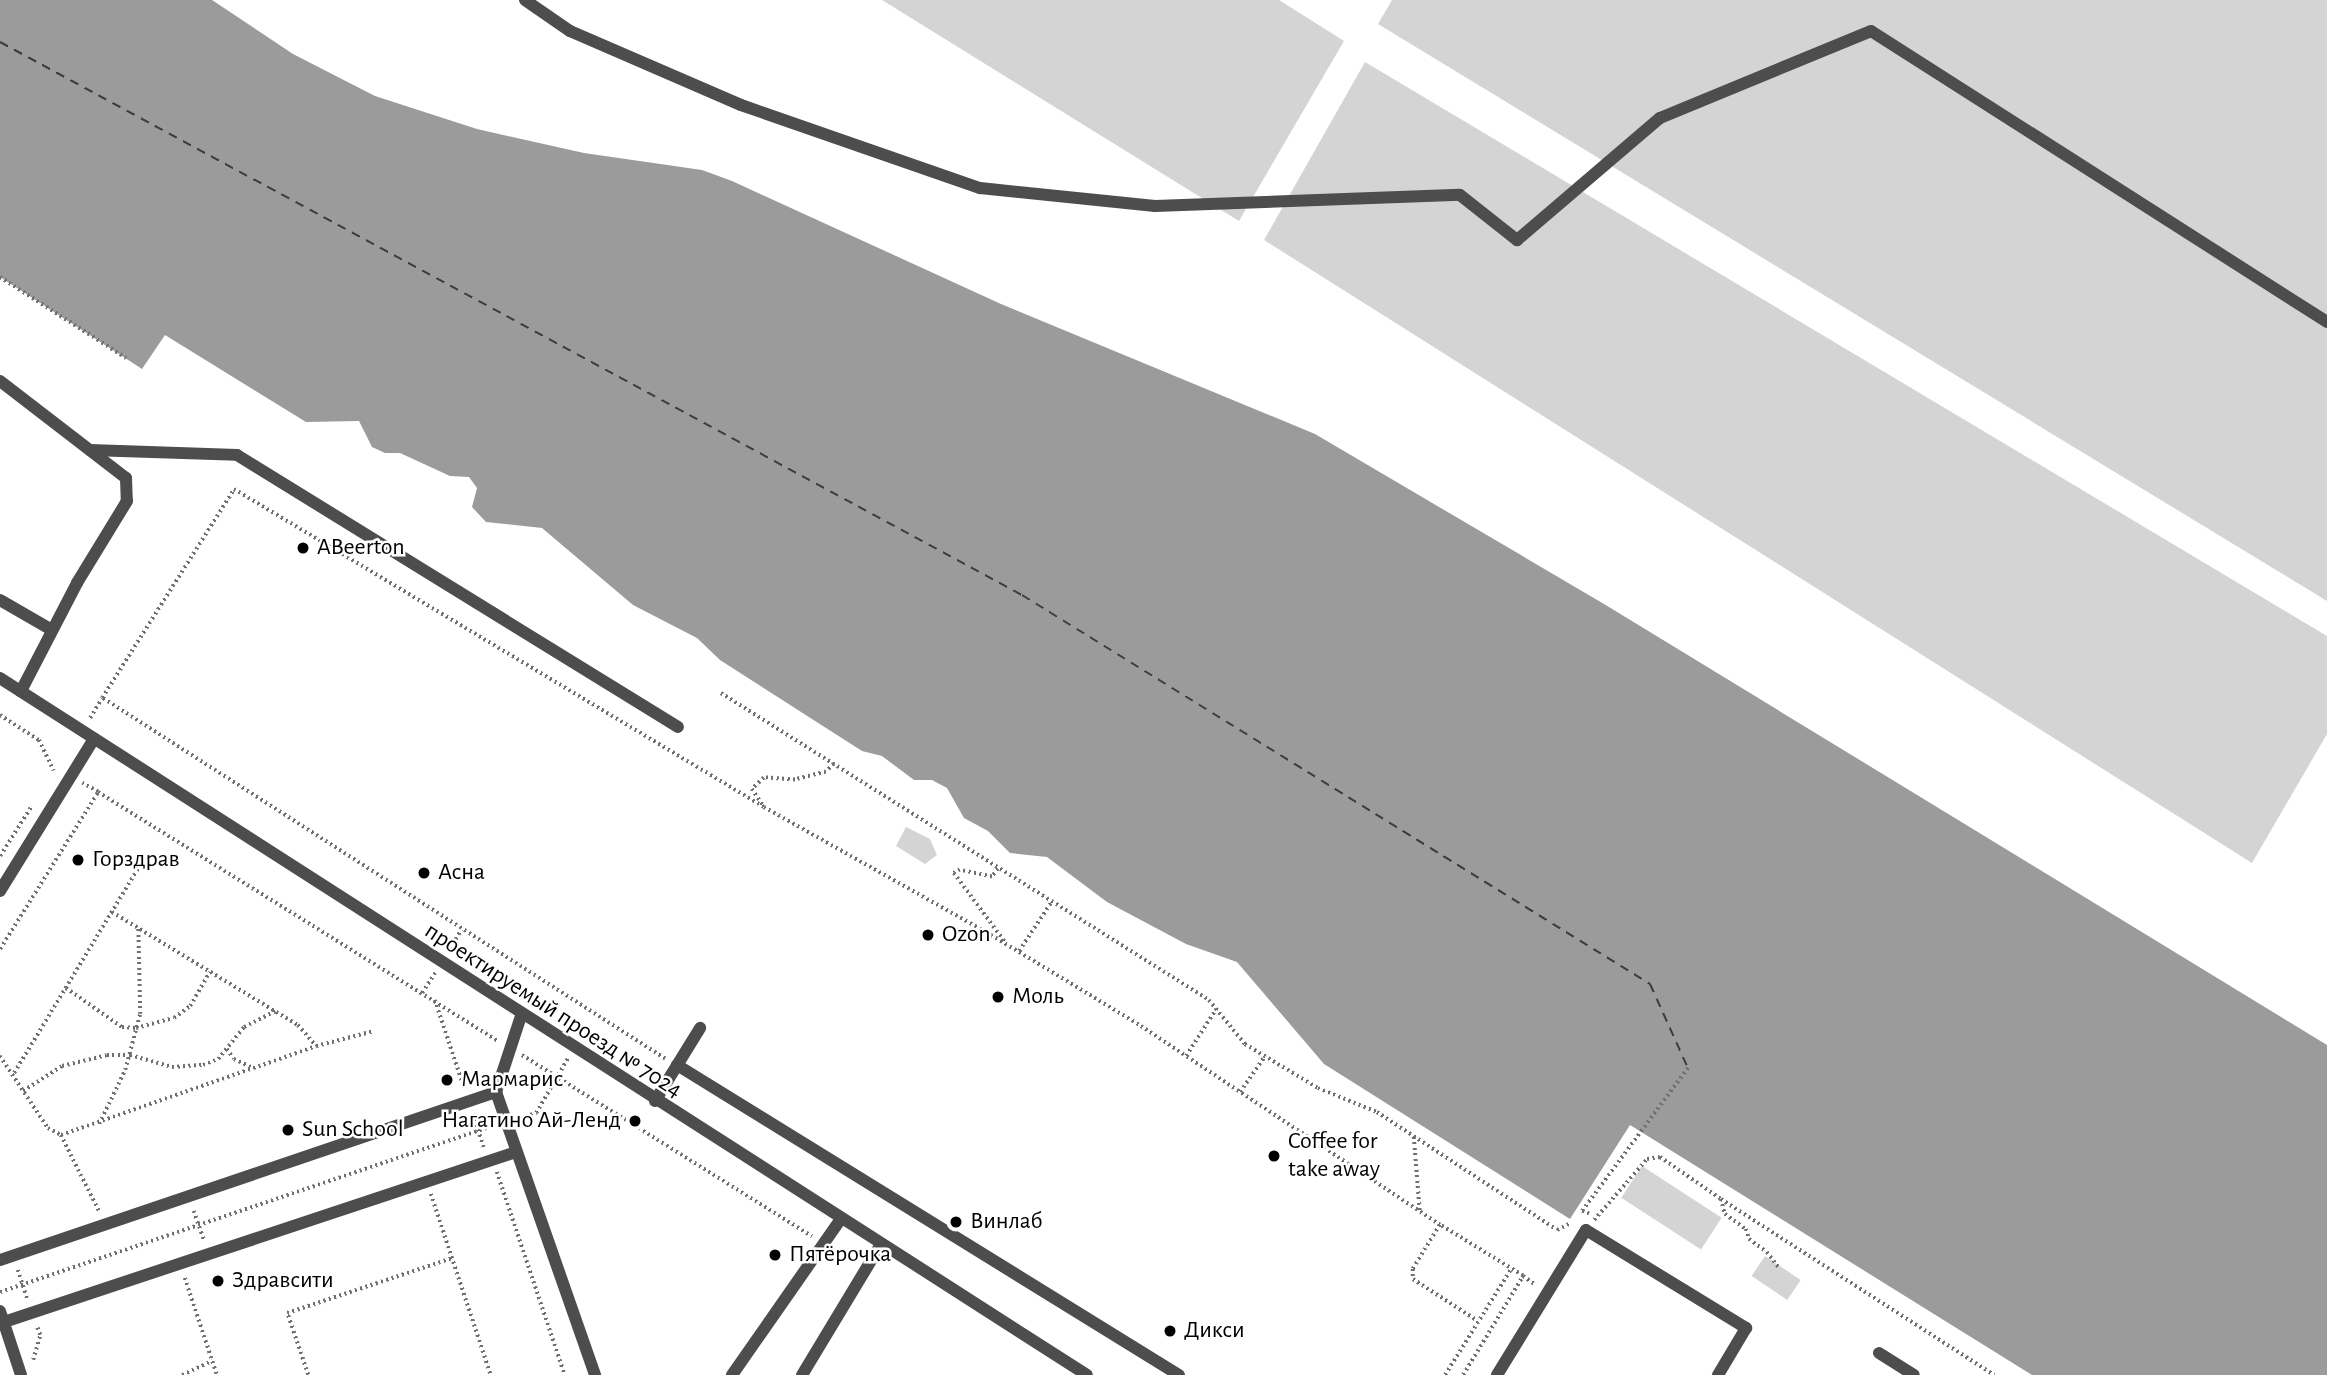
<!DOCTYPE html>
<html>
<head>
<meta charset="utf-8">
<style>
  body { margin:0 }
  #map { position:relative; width:2327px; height:1375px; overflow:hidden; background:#fff; font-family:"Alegreya Sans",sans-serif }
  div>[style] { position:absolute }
  .green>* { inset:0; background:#d4d4d4; transform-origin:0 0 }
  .water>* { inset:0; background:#9b9b9b }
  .ferry>* { height:2px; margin-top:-1px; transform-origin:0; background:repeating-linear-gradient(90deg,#3c3c3c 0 9px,transparent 0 16px) }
  .path>* { height:3.5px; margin-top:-1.75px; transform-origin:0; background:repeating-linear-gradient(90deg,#6f6f6f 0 2px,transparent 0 5.5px) }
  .minor>* { height:12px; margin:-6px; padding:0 6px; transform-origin:6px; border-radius:6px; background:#4d4d4d }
  .dots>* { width:19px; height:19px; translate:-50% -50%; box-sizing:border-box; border:4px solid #fff; border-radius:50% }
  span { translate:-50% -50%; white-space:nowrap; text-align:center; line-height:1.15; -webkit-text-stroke:5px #fff; paint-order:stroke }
  .poi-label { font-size:24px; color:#000 }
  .left { translate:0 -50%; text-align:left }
  .right { translate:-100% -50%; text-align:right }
  .street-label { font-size:24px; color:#000 }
</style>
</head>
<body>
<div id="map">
  <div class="green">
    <div style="clip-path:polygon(882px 0,1279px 0,1344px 41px,1239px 221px)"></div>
    <div style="clip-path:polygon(1392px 0,2327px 0,2327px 601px,1378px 24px)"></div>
    <div style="clip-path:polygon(1365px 62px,2327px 636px,2327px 734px,2252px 863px,1264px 240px)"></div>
    <div style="clip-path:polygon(906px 827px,930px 839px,937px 855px,925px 864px,896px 846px)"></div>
    <div style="left:1642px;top:1166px;width:95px;height:38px;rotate:33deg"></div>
    <div style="left:1765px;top:1256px;width:43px;height:24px;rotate:34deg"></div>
  </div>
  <div class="water">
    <div style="clip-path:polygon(0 0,212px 0,293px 54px,375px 96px,477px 129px,584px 153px,702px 170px,732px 181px,1001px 304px,1315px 434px,1604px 604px,2327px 1045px,2327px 1375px,2032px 1375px,1630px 1125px,1570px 1219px,1324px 1064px,1237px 962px,1186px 944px,1107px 902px,1047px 857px,1010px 853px,988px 831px,964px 818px,947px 788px,932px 780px,914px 780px,882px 756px,862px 751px,720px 660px,697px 638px,633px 605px,542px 528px,486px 522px,472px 507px,477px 488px,469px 477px,450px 476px,400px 453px,385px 453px,372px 447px,359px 421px,306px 422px,165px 335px,142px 369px,0 277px)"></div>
  </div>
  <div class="ferry">
    <div style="left:0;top:42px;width:1162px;rotate:28.42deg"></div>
    <div style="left:1022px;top:595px;width:739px;rotate:31.78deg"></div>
    <div style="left:1650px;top:984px;width:92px;rotate:65.7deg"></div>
  </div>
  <div class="path">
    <div style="left:0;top:277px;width:150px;rotate:32.7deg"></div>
    <div style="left:721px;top:693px;width:577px;rotate:32.17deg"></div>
    <div style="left:1209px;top:1000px;width:57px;rotate:50.7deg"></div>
    <div style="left:1245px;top:1044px;width:85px;rotate:31.1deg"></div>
    <div style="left:1318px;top:1088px;width:64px;rotate:22.1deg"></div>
    <div style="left:1377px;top:1112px;width:215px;rotate:33.2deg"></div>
    <div style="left:1557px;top:1230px;width:16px;rotate:-27deg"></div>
    <div style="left:0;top:715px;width:46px;rotate:32.7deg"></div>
    <div style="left:39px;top:740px;width:34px;rotate:64deg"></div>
    <div style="left:90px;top:718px;width:23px;rotate:-59deg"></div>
    <div style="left:834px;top:764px;width:11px;rotate:135deg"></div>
    <div style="left:826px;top:772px;width:32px;rotate:166deg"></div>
    <div style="left:795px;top:780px;width:31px;rotate:-176deg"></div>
    <div style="left:764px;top:778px;width:16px;rotate:137deg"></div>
    <div style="left:752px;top:789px;width:22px;rotate:56deg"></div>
    <div style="left:764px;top:807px;width:261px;rotate:29.4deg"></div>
    <div style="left:991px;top:935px;width:175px;rotate:31.2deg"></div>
    <div style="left:1141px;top:1026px;width:359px;rotate:33.6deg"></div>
    <div style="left:98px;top:792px;width:470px;rotate:31.9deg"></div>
    <div style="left:0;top:856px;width:58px;rotate:-57.7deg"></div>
    <div style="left:998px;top:869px;width:10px;rotate:127deg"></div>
    <div style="left:992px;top:877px;width:33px;rotate:-168deg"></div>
    <div style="left:960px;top:870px;width:7px;rotate:153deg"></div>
    <div style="left:954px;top:873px;width:86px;rotate:53.5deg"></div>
    <div style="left:112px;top:912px;width:218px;rotate:31.3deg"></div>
    <div style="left:298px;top:1025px;width:28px;rotate:49deg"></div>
    <div style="left:316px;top:1046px;width:60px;rotate:-14.5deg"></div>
    <div style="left:0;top:949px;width:185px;rotate:-58deg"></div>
    <div style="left:98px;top:792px;width:18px;rotate:-151deg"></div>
    <div style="left:450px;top:949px;width:22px;rotate:-60deg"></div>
    <div style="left:1019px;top:951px;width:60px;rotate:-56.6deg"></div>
    <div style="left:66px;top:988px;width:68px;rotate:34.9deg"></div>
    <div style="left:122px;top:1027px;width:14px;rotate:4deg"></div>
    <div style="left:136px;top:1028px;width:39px;rotate:-15deg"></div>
    <div style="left:174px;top:1018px;width:20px;rotate:-37deg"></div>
    <div style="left:190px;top:1006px;width:39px;rotate:-60deg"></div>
    <div style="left:422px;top:993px;width:24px;rotate:-57deg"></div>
    <div style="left:435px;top:1000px;width:92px;rotate:71.6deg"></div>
    <div style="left:227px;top:1049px;width:12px;rotate:55deg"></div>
    <div style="left:234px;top:1059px;width:21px;rotate:25deg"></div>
    <div style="left:522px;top:1055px;width:342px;rotate:32deg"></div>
    <div style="left:0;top:1056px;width:87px;rotate:56.3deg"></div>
    <div style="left:48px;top:1128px;width:15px;rotate:28deg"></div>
    <div style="left:61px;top:1135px;width:85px;rotate:63.4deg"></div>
    <div style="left:1186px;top:1056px;width:56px;rotate:-57.4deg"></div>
    <div style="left:665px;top:1059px;width:669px;rotate:-147.33deg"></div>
    <div style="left:102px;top:698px;width:247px;rotate:-57.7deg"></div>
    <div style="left:234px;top:489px;width:618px;rotate:30.96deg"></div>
    <div style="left:14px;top:1073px;width:243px;rotate:-58.8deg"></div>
    <div style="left:23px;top:1091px;width:46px;rotate:-32.7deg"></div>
    <div style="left:62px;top:1066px;width:46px;rotate:-13.7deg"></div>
    <div style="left:107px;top:1055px;width:23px"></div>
    <div style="left:130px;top:1055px;width:44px;rotate:15.9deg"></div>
    <div style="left:172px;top:1067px;width:31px;rotate:-4deg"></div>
    <div style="left:203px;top:1065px;width:16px;rotate:-22deg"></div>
    <div style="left:218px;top:1059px;width:41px;rotate:-50.9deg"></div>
    <div style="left:244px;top:1027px;width:35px;rotate:-27deg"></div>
    <div style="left:1240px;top:1092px;width:44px;rotate:-55.2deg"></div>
    <div style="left:473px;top:1114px;width:35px;rotate:72deg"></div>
    <div style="left:520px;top:1118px;width:17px;rotate:-17deg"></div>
    <div style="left:536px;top:1113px;width:64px;rotate:-59.8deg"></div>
    <div style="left:99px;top:1124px;width:60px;rotate:-64.3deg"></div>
    <div style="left:125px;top:1070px;width:58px;rotate:-75deg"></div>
    <div style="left:140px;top:1014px;width:85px;rotate:-91.3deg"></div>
    <div style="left:61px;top:1135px;width:270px;rotate:-19.2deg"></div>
    <div style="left:1414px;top:1137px;width:74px;rotate:85.4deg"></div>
    <div style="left:497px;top:1172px;width:214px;rotate:71.5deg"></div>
    <div style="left:431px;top:1194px;width:191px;rotate:71.7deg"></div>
    <div style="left:1721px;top:1199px;width:325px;rotate:32.8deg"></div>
    <div style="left:194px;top:1211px;width:31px;rotate:71deg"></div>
    <div style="left:1589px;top:1214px;width:8px;rotate:-157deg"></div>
    <div style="left:1582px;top:1211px;width:178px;rotate:-53.5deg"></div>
    <div style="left:1594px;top:1220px;width:81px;rotate:-49deg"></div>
    <div style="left:1647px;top:1159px;width:13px;rotate:-9deg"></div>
    <div style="left:1660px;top:1157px;width:74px;rotate:34.5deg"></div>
    <div style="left:1721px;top:1199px;width:16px;rotate:75deg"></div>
    <div style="left:1725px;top:1214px;width:26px;rotate:36deg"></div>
    <div style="left:1746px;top:1229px;width:10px;rotate:73deg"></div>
    <div style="left:1749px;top:1239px;width:22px;rotate:36deg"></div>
    <div style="left:1767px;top:1252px;width:20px;rotate:53deg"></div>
    <div style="left:18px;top:1270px;width:32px;rotate:72deg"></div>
    <div style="left:1523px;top:1276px;width:16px;rotate:35deg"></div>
    <div style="left:185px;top:1278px;width:102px;rotate:71.7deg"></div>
    <div style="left:0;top:1292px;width:519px;rotate:-18.64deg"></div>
    <div style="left:33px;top:1360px;width:26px;rotate:-74deg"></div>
    <div style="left:40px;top:1335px;width:9px;rotate:-111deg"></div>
    <div style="left:182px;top:1375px;width:33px;rotate:-25deg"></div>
    <div style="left:308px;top:1375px;width:65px;rotate:-108.7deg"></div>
    <div style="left:287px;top:1313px;width:174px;rotate:-18.4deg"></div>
    <div style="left:1445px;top:1375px;width:125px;rotate:-58.1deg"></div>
    <div style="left:1463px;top:1375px;width:116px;rotate:-58.8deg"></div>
    <div style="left:1523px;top:1276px;width:97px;rotate:-148.4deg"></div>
    <div style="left:1440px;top:1225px;width:52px;rotate:121.5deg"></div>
    <div style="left:1413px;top:1269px;width:10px;rotate:90deg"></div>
    <div style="left:1413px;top:1279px;width:77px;rotate:32.9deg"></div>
  </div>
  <div class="minor">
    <div style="left:525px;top:0;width:55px;rotate:34.6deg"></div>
    <div style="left:570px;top:31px;width:186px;rotate:23.4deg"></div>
    <div style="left:741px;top:105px;width:253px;rotate:19.2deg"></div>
    <div style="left:980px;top:188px;width:176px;rotate:5.9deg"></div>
    <div style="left:1155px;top:206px;width:305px;rotate:-2.1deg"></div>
    <div style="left:1460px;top:195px;width:73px;rotate:38.3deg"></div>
    <div style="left:1517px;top:240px;width:188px;rotate:-40.5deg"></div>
    <div style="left:1660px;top:118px;width:228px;rotate:-22.4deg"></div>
    <div style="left:1871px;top:31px;width:541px;rotate:32.54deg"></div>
    <div style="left:0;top:381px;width:159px;rotate:37.6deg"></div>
    <div style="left:126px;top:478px;width:23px;rotate:88deg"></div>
    <div style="left:127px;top:501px;width:96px;rotate:121.4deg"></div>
    <div style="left:77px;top:583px;width:122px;rotate:117.4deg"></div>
    <div style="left:90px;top:450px;width:147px;rotate:1.9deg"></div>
    <div style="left:237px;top:455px;width:518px;rotate:31.67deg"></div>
    <div style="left:0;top:600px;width:60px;rotate:30deg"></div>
    <div style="left:0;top:678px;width:1291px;rotate:32.67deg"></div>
    <div style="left:0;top:891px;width:179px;rotate:-58.3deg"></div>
    <div style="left:521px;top:1016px;width:80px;rotate:108.2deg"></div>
    <div style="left:496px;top:1092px;width:300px;rotate:70.7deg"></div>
    <div style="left:677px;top:1065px;width:590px;rotate:31.7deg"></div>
    <div style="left:655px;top:1101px;width:86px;rotate:-58.3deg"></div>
    <div style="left:0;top:1260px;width:524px;rotate:-18.71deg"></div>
    <div style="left:0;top:1311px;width:67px;rotate:71.8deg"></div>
    <div style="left:4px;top:1322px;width:539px;rotate:-18.37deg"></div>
    <div style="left:1879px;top:1353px;width:41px;rotate:32.2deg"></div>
    <div style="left:732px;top:1375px;width:190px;rotate:-55.1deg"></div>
    <div style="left:802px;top:1375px;width:153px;rotate:-58.9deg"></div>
    <div style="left:1497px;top:1375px;width:170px;rotate:-58.5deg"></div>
    <div style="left:1586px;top:1230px;width:188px;rotate:31.5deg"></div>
    <div style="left:1746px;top:1328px;width:55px;rotate:120.8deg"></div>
  </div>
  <div class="dots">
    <div style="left:303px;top:548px;background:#000"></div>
    <div style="left:78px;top:860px;background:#000"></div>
    <div style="left:424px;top:873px;background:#000"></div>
    <div style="left:928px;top:935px;background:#000"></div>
    <div style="left:998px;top:997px;background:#000"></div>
    <div style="left:447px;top:1080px;background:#000"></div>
    <div style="left:635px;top:1121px;background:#000"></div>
    <div style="left:288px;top:1130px;background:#000"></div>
    <div style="left:1274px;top:1156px;background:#000"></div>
    <div style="left:956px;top:1222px;background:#000"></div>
    <div style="left:775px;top:1255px;background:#000"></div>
    <div style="left:218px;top:1281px;background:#000"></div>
    <div style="left:1170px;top:1331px;background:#000"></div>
  </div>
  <div class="poi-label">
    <span class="left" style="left:317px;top:548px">ABeerton</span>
    <span class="left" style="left:92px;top:860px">Горздрав</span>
    <span class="left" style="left:438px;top:873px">Асна</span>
    <span class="left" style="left:942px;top:935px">Ozon</span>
    <span class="left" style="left:1012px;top:997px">Моль</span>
    <span class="left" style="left:461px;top:1080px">Мармарис</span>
    <span class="right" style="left:621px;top:1121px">Нагатино Ай-Ленд</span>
    <span class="left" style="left:302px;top:1130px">Sun School</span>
    <span class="left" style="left:1288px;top:1156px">Coffee for<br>take away</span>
    <span class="left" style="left:970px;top:1222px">Винлаб</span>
    <span class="left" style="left:789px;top:1255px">Пятёрочка</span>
    <span class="left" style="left:232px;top:1281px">Здравсити</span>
    <span class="left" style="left:1184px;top:1331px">Дикси</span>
  </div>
  <div class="street-label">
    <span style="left:553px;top:1011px;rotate:33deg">проектируемый проезд № 7024</span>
  </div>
</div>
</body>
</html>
